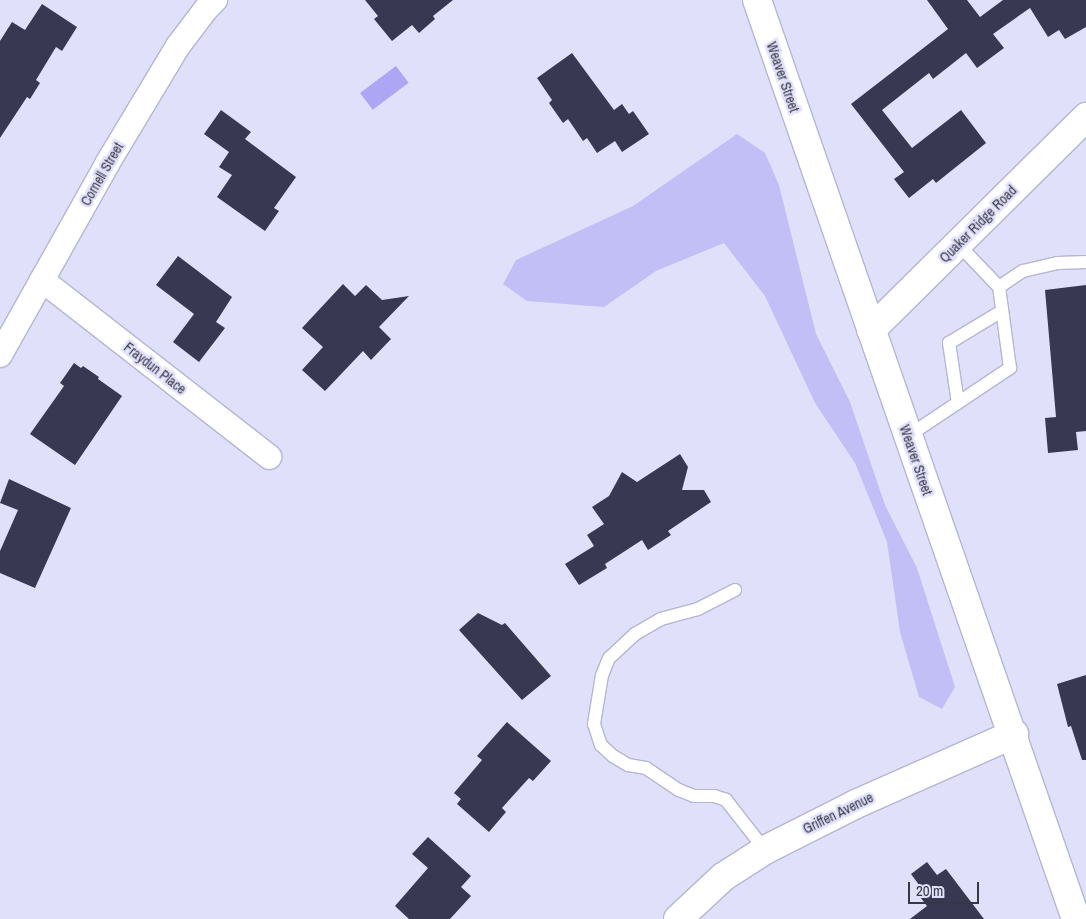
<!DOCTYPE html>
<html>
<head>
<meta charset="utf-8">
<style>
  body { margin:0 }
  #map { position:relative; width:1086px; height:919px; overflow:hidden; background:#e0e0fb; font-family:"Archivo Narrow",sans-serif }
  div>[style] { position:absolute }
  .green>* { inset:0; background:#c1bff6 }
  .water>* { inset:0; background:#aca6f4; transform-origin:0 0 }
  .building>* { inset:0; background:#393852 }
  .roads { filter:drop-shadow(1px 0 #b5b5d5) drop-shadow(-1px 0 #b5b5d5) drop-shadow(0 1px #b5b5d5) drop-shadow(0 -1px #b5b5d5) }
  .lane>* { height:12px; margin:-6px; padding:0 6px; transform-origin:6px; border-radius:6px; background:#fff }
  .street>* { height:24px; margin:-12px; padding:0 12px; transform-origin:12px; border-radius:12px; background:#fff }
  .secondary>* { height:28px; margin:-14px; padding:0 14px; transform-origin:14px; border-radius:14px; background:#fff }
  span { translate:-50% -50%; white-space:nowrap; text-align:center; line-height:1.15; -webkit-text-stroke:5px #e0e0fb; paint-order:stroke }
  .street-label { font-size:14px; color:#383845 }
  .scale { position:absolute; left:908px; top:882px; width:71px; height:22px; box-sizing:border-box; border:2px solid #383845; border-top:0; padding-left:6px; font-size:15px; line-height:18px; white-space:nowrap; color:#383845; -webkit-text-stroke:4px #e0e0fb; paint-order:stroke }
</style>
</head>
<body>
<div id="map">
  <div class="green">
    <div style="clip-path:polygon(737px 134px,765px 153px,779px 185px,816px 334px,850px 402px,885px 505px,917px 568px,955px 687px,942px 709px,919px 697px,900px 632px,887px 542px,855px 463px,815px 403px,765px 296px,724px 243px,656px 271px,604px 307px,527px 301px,503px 284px,516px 260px,633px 206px)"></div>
  </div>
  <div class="water">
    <div style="left:396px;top:66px;width:21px;height:45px;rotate:53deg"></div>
  </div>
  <div class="building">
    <div style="clip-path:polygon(365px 0,453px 0,433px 16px,435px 19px,419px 33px,412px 25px,392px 41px,374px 19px,378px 16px)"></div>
    <div style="clip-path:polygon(927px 0,967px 0,980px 17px,1003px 0,1086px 0,1086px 27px,1065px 39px,1059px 30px,1048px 37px,1030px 8px,993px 34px,1004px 48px,977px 68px,966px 53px,933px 79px,929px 73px,882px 110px,912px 148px,961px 110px,986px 143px,936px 183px,933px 179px,909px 198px,894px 179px,904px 172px,851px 104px,948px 29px)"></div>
    <div style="clip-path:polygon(42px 4px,77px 27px,62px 51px,56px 47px,36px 80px,40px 83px,30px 99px,27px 97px,0 138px,0 41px,12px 22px,25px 30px)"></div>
    <div style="clip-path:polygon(572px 53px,614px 110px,622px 104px,629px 114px,633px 111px,649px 134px,622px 152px,615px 141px,597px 153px,587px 138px,583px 141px,568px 119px,563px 123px,549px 103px,552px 100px,537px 78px)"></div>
    <div style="clip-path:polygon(221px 110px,251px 132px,245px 139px,296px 177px,274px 208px,279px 211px,265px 231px,217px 197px,232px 175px,219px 167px,229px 152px,204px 134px)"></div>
    <div style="clip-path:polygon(178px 256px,232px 297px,216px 322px,225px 328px,199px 362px,173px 342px,194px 314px,156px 285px)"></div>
    <div style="clip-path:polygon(343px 284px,355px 296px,366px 285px,382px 300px,409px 296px,379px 327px,391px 339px,371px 360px,363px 351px,325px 391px,302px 370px,323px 347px,302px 328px)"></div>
    <div style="clip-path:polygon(1086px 285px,1086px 431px,1076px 432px,1078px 450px,1048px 453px,1045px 418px,1056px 417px,1045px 290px)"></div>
    <div style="clip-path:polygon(74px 363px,81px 368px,83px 366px,99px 377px,98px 379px,122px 396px,75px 465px,30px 434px,64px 386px,60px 383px)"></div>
    <div style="clip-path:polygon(680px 454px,688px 467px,682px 490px,704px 490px,711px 502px,668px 531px,671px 535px,648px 550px,642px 540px,605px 564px,607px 568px,579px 585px,565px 564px,594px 546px,587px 535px,604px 524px,592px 507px,609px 496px,622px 472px,637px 482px)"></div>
    <div style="clip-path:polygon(9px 479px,71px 508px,35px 588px,0 573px,0 551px,18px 510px,0 503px)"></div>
    <div style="clip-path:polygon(478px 613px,502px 625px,505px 623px,551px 676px,522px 700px,459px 630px)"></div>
    <div style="clip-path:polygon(1086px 675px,1086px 760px,1082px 760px,1071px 726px,1068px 727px,1057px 684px)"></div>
    <div style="clip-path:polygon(507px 722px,551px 761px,533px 781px,529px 778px,502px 808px,506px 812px,489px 832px,457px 804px,461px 799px,454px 793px,482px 760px,477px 756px)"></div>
    <div style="clip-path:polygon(428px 837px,471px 876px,461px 887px,471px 896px,450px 919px,409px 919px,395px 906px,428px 868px,412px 854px)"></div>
    <div style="clip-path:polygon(927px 862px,937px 875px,946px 869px,984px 919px,910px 919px,927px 906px,917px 893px,922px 889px,911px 874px)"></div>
  </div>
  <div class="roads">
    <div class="lane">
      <div style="left:999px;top:287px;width:29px;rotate:-34deg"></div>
      <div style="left:1023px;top:271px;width:36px;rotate:-13deg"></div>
      <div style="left:1058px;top:263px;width:28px;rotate:-2deg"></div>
      <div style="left:958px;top:403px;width:61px;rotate:-98.5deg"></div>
      <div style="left:949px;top:343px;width:62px;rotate:-31.1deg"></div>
      <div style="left:908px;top:436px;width:123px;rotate:-33.7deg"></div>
      <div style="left:1010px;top:368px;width:82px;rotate:-97.7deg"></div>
      <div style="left:999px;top:287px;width:59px;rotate:-133.6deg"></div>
      <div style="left:735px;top:590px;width:42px;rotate:152.8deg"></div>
      <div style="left:698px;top:609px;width:38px;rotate:165deg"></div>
      <div style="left:661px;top:619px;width:30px;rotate:150deg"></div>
      <div style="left:635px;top:634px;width:35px;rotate:137deg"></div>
      <div style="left:609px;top:658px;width:18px;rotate:112deg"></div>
      <div style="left:602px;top:675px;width:50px;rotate:99.3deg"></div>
      <div style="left:594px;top:724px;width:22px;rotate:72deg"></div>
      <div style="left:601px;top:745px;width:16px;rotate:43deg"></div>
      <div style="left:613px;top:756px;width:17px;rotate:31deg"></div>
      <div style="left:628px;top:765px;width:18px;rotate:9deg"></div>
      <div style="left:646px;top:768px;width:40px;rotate:34deg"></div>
      <div style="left:679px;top:790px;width:16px;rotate:22deg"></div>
      <div style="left:694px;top:796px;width:20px"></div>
      <div style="left:714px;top:796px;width:13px;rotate:18deg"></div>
      <div style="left:726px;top:800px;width:63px;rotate:52deg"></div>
    </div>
    <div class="street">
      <div style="left:42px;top:280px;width:288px;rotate:37.9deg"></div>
      <div style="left:0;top:355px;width:219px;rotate:-60.7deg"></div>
      <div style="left:107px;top:164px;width:138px;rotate:-59deg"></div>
      <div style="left:178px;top:46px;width:46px;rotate:-52.9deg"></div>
      <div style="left:206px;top:9px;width:13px;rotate:-45deg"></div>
    </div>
    <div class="secondary">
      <div style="left:757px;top:0;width:973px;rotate:70.86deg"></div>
      <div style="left:871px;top:330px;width:303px;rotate:-44.7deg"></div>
      <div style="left:678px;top:919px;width:62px;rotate:-43deg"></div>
      <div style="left:723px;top:877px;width:50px;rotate:-32.7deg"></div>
      <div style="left:765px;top:850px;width:102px;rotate:-26.8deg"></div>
      <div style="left:856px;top:804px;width:173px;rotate:-23.9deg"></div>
    </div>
  </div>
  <div class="street-label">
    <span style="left:783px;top:77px;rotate:71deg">Weaver Street</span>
    <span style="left:102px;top:174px;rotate:-60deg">Cornell Street</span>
    <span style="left:978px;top:224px;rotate:-45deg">Quaker Ridge Road</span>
    <span style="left:155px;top:368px;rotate:38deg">Fraydun Place</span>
    <span style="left:916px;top:460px;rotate:71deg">Weaver Street</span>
    <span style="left:838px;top:813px;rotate:-26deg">Griffen Avenue</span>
  </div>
  <div class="scale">20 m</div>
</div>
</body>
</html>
